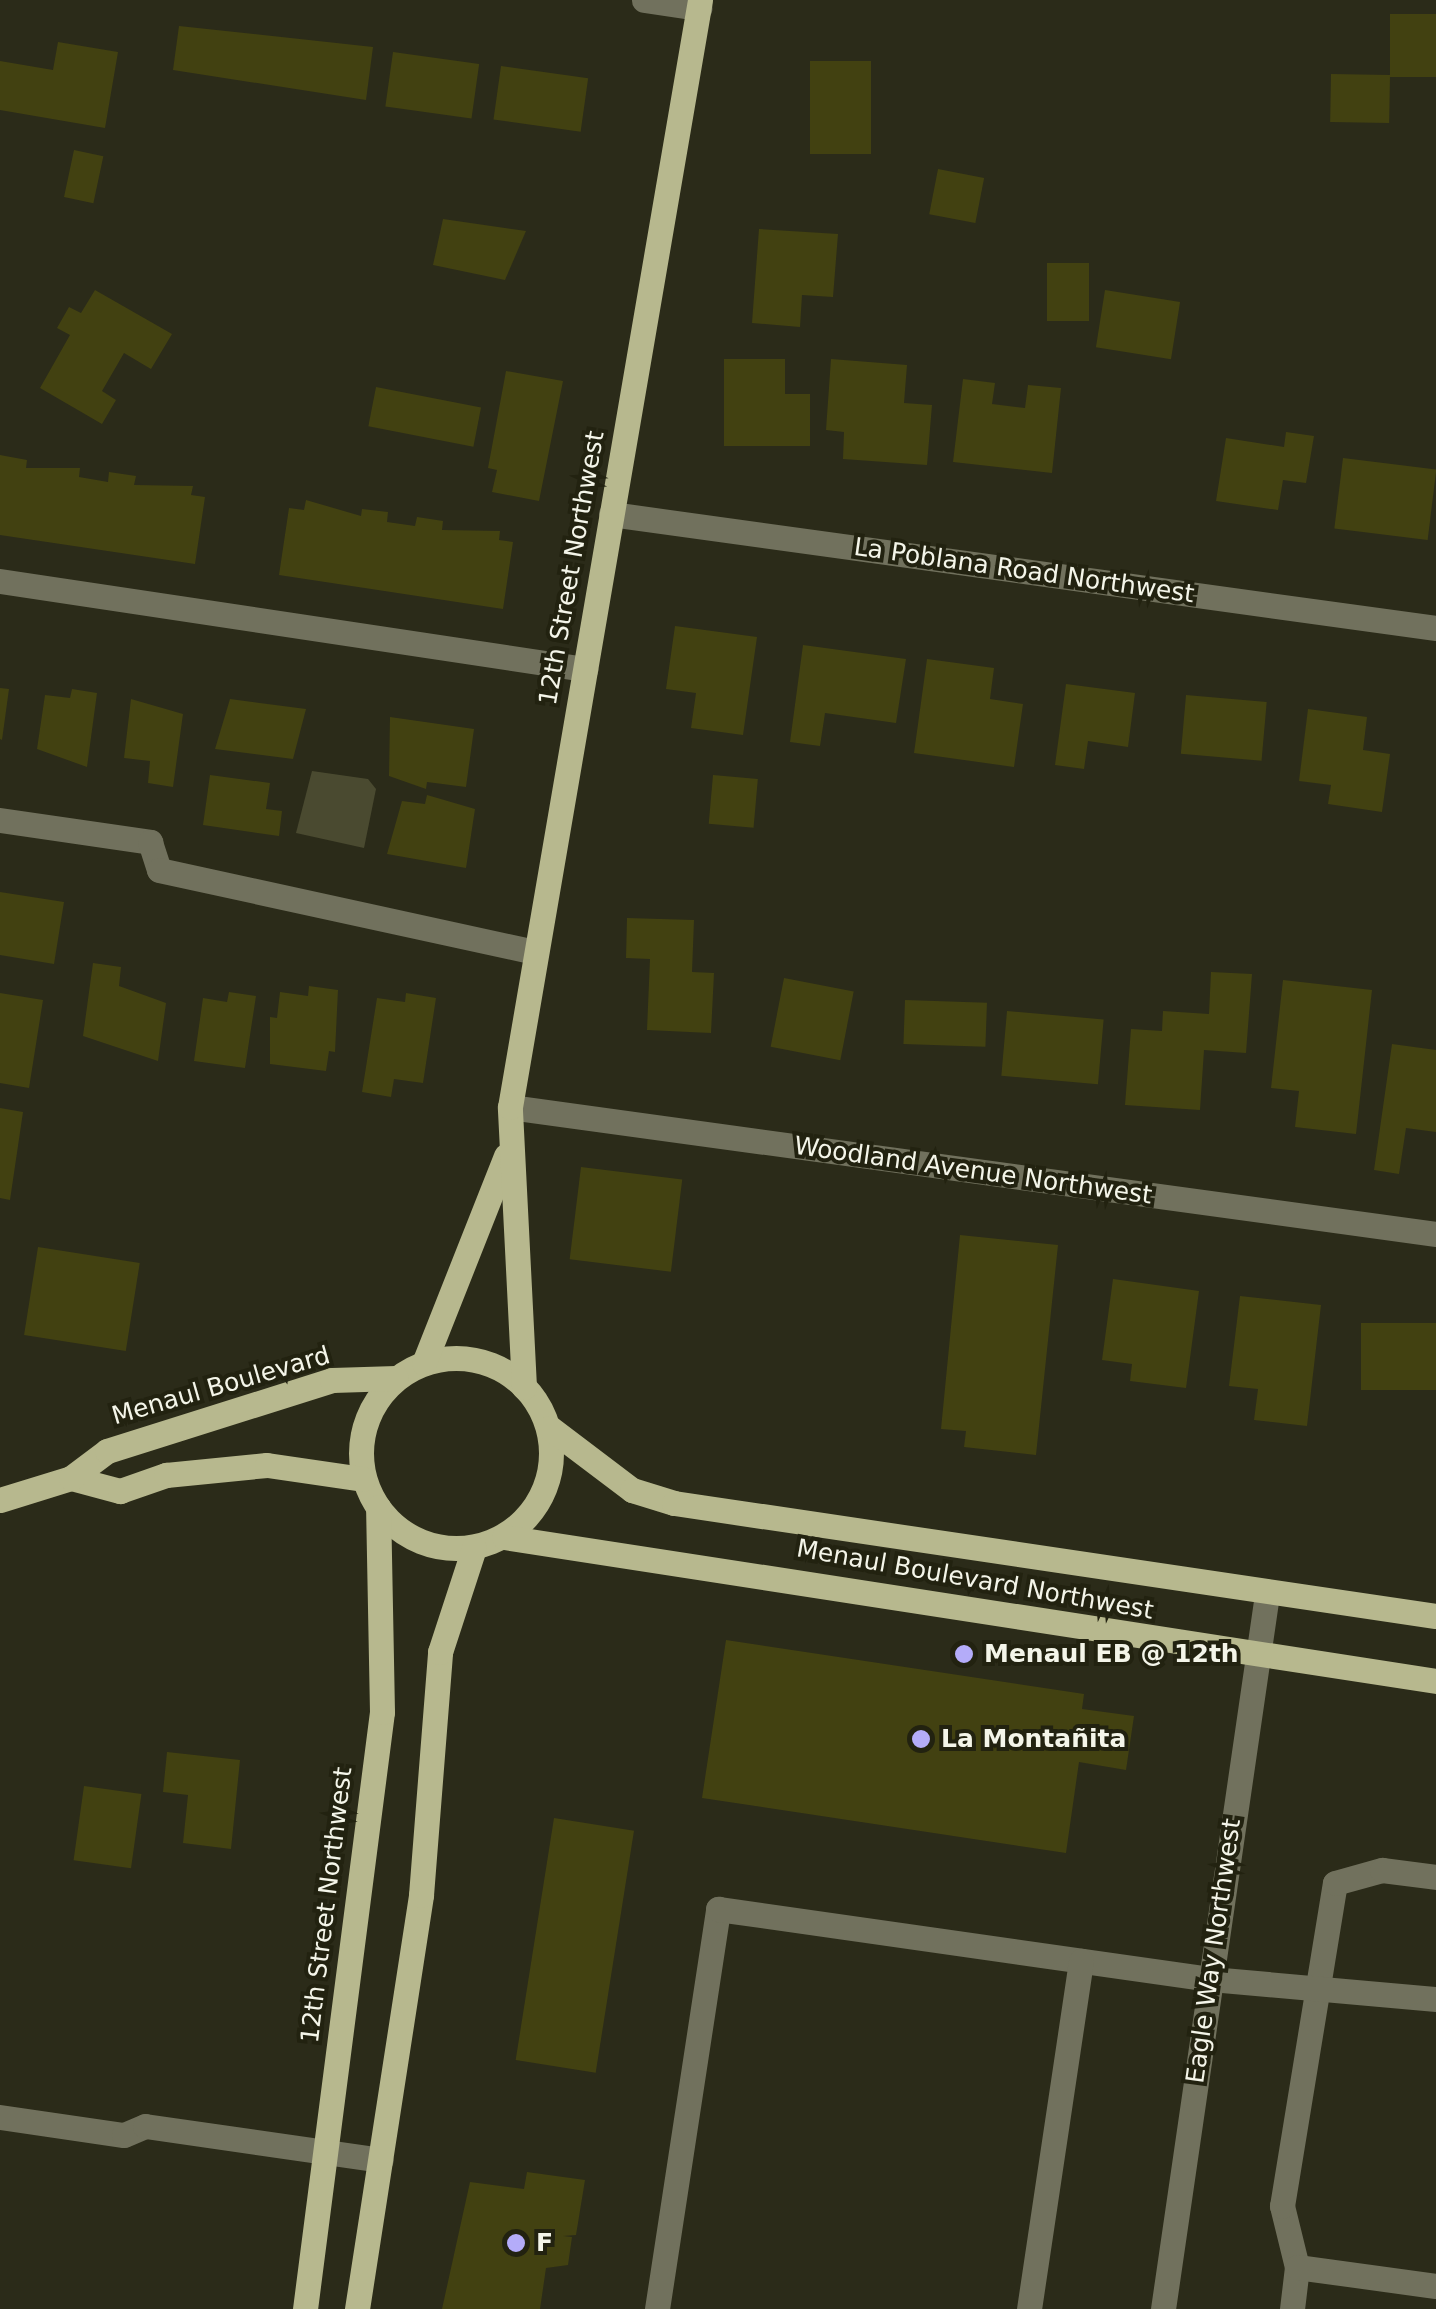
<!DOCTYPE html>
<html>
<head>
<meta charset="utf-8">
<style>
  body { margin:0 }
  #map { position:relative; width:1436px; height:2309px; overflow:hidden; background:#2b2b19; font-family:"DejaVu Sans",sans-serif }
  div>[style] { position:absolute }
  .green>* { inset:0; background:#4a4a30 }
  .building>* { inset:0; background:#424111; transform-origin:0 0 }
  .minor>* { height:25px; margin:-12.5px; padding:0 12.5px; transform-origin:12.5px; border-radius:12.5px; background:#71715d }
  .major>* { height:25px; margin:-12.5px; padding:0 12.5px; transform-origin:12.5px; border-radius:12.5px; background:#b7b88e }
  .major>.ring { margin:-12.5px; padding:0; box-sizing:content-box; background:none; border:25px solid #b7b88e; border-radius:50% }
  .dots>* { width:28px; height:28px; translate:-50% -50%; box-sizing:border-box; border:5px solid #222210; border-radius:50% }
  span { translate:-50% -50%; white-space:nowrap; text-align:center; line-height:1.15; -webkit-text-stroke:8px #222210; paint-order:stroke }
  .street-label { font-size:25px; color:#f4f5e9 }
  .poi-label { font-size:25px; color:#f4f5e9; font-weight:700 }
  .left { translate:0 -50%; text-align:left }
</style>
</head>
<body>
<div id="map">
  <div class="green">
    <div style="clip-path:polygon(312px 771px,368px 779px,376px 789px,364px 848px,296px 833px)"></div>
  </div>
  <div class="building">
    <div style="left:1390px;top:14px;width:46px;height:63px"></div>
    <div style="clip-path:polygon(179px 26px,373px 47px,366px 100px,173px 70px)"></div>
    <div style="clip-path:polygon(58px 42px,118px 52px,105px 128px,0 110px,0 61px,53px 70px)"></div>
    <div style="left:393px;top:52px;width:87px;height:55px;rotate:8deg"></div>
    <div style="left:810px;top:61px;width:61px;height:93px"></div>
    <div style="left:501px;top:66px;width:88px;height:54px;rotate:8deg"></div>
    <div style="left:1331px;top:74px;width:59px;height:48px;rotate:1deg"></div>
    <div style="left:74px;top:150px;width:30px;height:48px;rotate:12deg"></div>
    <div style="left:938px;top:169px;width:47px;height:46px;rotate:11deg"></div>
    <div style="clip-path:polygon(443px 219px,526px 231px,505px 280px,433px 265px)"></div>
    <div style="clip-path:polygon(759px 229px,838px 234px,833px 297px,802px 295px,800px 327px,752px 323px)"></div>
    <div style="left:1047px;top:263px;width:42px;height:58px"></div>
    <div style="clip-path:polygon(95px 290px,172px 334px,151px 369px,124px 353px,102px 391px,116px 400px,102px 424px,40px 388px,70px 335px,57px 328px,69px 307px,81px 313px)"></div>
    <div style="left:1105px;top:290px;width:76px;height:58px;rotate:9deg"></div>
    <div style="clip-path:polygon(724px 359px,785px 359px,785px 394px,810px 394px,810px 446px,724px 446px)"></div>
    <div style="clip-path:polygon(831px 359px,907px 365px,904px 403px,932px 405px,927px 465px,843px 459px,844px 432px,826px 430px)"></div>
    <div style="clip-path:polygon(506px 371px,563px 381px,539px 501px,492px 492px,497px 470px,488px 468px)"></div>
    <div style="clip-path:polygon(963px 379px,995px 383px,992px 404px,1025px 408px,1028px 385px,1061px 388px,1052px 473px,953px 462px)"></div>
    <div style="left:376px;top:387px;width:107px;height:40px;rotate:11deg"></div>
    <div style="clip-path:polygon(1286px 432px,1314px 436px,1306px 483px,1283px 480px,1278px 510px,1216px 501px,1226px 438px,1284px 447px)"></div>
    <div style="clip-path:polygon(0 455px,27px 460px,26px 468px,80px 468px,79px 477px,108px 482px,109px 472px,136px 476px,134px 485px,193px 486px,191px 495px,205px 497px,195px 564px,0 535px)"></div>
    <div style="left:1343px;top:458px;width:94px;height:71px;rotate:7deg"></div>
    <div style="clip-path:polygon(306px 500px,361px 516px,362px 509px,388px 512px,387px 522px,415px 526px,417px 517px,443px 521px,442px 530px,500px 531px,499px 540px,513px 542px,503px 609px,279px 575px,289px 508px,304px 510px)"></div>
    <div style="clip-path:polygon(675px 626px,757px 637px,743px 735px,691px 728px,696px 693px,666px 689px)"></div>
    <div style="clip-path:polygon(803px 645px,906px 659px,896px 723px,825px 713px,820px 746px,790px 742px)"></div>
    <div style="clip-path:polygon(927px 659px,994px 668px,990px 699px,1023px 704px,1014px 767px,914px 753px)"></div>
    <div style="clip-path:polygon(1066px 684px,1135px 693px,1128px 747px,1088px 741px,1084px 769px,1055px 765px)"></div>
    <div style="clip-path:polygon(0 688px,9px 689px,2px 740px,0 739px)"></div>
    <div style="clip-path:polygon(72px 689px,97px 693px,87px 767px,37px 749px,45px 695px,70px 698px)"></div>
    <div style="left:1186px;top:695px;width:81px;height:59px;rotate:5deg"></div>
    <div style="clip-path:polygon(131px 699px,183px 714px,173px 787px,148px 783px,150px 761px,124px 758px)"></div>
    <div style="clip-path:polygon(230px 699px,306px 709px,293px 759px,215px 749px)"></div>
    <div style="clip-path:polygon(1308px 709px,1367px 717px,1363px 750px,1390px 754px,1382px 812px,1328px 804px,1331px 785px,1299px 781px)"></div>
    <div style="clip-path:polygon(390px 717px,474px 729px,466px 787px,427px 782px,426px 789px,389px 776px)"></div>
    <div style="clip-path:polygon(210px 775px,270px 783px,266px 809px,282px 811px,279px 836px,203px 825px)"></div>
    <div style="left:713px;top:775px;width:45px;height:49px;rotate:5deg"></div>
    <div style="clip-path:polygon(427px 795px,475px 809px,466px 868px,387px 854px,402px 801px,425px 804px)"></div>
    <div style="clip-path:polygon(0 892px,64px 902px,54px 964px,0 955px)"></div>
    <div style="clip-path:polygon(627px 918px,694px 920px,692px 972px,714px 973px,711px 1033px,647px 1030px,650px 959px,626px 958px)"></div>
    <div style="clip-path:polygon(93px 963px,121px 967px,119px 986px,166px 1003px,158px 1061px,83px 1036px)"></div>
    <div style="clip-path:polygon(1211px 972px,1252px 974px,1246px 1053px,1204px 1050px,1200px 1110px,1125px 1105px,1131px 1029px,1162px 1031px,1163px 1011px,1209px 1014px)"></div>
    <div style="left:784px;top:978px;width:71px;height:70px;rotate:11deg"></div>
    <div style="clip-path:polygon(1283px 980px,1372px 990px,1356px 1134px,1295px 1127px,1299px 1091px,1271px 1088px)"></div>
    <div style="clip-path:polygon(309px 986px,338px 990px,335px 1052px,329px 1051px,326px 1071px,270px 1064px,270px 1017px,277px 1018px,280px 992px,308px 996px)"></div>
    <div style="clip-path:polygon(229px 992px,256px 996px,245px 1068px,194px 1061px,203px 998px,227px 1002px)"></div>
    <div style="clip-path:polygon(0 993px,43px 1000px,29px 1088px,0 1083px)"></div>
    <div style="clip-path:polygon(406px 993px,436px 998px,423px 1083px,394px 1079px,391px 1097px,362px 1092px,377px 998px,405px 1002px)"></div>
    <div style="left:905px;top:1000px;width:82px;height:44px;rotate:2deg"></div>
    <div style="left:1007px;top:1011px;width:97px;height:65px;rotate:5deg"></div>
    <div style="clip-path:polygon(1392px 1044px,1436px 1050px,1436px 1132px,1406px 1128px,1399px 1174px,1374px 1170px)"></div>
    <div style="clip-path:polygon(0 1108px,23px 1112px,10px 1200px,0 1198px)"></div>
    <div style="left:581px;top:1167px;width:102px;height:93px;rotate:7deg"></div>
    <div style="clip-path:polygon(960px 1235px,1058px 1245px,1036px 1455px,964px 1447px,966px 1431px,941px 1429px)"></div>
    <div style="left:38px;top:1247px;width:103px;height:89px;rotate:9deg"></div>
    <div style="clip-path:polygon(1113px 1279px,1199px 1291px,1186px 1388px,1130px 1381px,1132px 1364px,1102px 1360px)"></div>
    <div style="clip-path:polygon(1240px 1296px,1321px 1305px,1307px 1426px,1254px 1420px,1258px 1389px,1229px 1386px)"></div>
    <div style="left:1361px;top:1323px;width:75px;height:67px"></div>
    <div style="clip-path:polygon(726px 1640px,1084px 1694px,1082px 1709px,1134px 1716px,1126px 1770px,1079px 1762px,1066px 1853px,702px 1798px)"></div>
    <div style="clip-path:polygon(167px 1752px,240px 1760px,231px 1849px,183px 1843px,188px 1795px,163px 1792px)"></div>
    <div style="left:84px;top:1786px;width:58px;height:75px;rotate:8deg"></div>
    <div style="left:554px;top:1818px;width:81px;height:245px;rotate:9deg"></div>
    <div style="clip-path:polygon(527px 2172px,585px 2180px,576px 2235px,563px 2236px,572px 2237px,568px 2265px,546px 2268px,540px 2309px,442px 2309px,470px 2182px,524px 2189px)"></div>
  </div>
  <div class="minor">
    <div style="left:644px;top:0;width:56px;rotate:8.3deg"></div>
    <div style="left:611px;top:514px;width:833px;rotate:7.87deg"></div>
    <div style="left:0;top:581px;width:592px;rotate:8.55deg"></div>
    <div style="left:0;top:820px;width:152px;rotate:8.3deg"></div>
    <div style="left:150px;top:842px;width:29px;rotate:72deg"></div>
    <div style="left:159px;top:870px;width:386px;rotate:12.3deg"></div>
    <div style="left:510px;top:1107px;width:935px;rotate:7.81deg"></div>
    <div style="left:0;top:2117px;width:125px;rotate:8.3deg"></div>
    <div style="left:124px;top:2135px;width:23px;rotate:-23deg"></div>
    <div style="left:145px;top:2126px;width:238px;rotate:8.2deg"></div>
    <div style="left:1297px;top:2267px;width:63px;rotate:-103.8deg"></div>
    <div style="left:1282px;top:2206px;width:327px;rotate:-80.7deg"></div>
    <div style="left:1335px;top:1883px;width:49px;rotate:-15.5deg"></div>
    <div style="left:1382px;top:1870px;width:54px;rotate:7.4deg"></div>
    <div style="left:657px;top:2309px;width:405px;rotate:-81.3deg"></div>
    <div style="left:718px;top:1909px;width:498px;rotate:8.1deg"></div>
    <div style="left:1211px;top:1979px;width:226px;rotate:5.1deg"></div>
    <div style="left:1029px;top:2309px;width:352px;rotate:-81.5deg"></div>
    <div style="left:1163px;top:2309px;width:723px;rotate:-81.72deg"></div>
    <div style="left:1292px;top:2309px;width:42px;rotate:-83.2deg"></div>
    <div style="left:1297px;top:2267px;width:140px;rotate:7.8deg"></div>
  </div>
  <div class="major">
    <div class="ring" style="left:361px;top:1358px;width:165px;height:165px"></div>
    <div style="left:424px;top:1363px;width:223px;rotate:-68.4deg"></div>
    <div style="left:524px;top:1387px;width:280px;rotate:-92.9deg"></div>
    <div style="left:510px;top:1107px;width:1123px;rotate:-80.26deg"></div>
    <div style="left:550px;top:1428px;width:103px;rotate:37.1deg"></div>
    <div style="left:632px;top:1490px;width:44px;rotate:17.2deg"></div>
    <div style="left:674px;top:1503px;width:770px;rotate:8.44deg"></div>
    <div style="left:71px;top:1478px;width:51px;rotate:14.9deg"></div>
    <div style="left:120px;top:1491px;width:49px;rotate:-19.2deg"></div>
    <div style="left:166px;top:1475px;width:101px;rotate:-5.7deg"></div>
    <div style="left:267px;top:1465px;width:97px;rotate:8.3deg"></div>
    <div style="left:0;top:1500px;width:74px;rotate:-17.2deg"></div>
    <div style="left:71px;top:1478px;width:45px;rotate:-36.9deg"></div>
    <div style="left:107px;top:1451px;width:236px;rotate:-17.5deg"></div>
    <div style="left:332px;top:1380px;width:64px;rotate:-1.8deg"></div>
    <div style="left:504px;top:1537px;width:943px;rotate:8.78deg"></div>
    <div style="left:305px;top:2309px;width:602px;rotate:-82.65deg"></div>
    <div style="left:382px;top:1712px;width:205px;rotate:-91.1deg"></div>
    <div style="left:357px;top:2309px;width:419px;rotate:-81.2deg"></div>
    <div style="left:421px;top:1895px;width:244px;rotate:-85.5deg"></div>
    <div style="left:440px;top:1652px;width:109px;rotate:-71.9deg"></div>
  </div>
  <div class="dots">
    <div style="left:964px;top:1654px;background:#b4acf9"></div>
    <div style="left:921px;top:1739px;background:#b4acf9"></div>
    <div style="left:516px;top:2243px;background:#b4acf9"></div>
  </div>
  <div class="street-label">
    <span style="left:572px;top:568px;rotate:-80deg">12th Street Northwest</span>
    <span style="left:1024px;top:571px;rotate:8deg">La Poblana Road Northwest</span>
    <span style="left:973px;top:1171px;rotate:8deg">Woodland Avenue Northwest</span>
    <span style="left:221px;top:1386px;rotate:-16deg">Menaul Boulevard</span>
    <span style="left:975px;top:1580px;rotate:10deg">Menaul Boulevard Northwest</span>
    <span style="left:327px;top:1905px;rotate:-83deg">12th Street Northwest</span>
    <span style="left:1214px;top:1951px;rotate:-82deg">Eagle Way Northwest</span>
  </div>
  <div class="poi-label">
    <span class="left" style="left:984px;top:1654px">Menaul EB @ 12th</span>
    <span class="left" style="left:941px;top:1739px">La Montañita</span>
    <span class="left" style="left:536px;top:2243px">F</span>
  </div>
</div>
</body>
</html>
